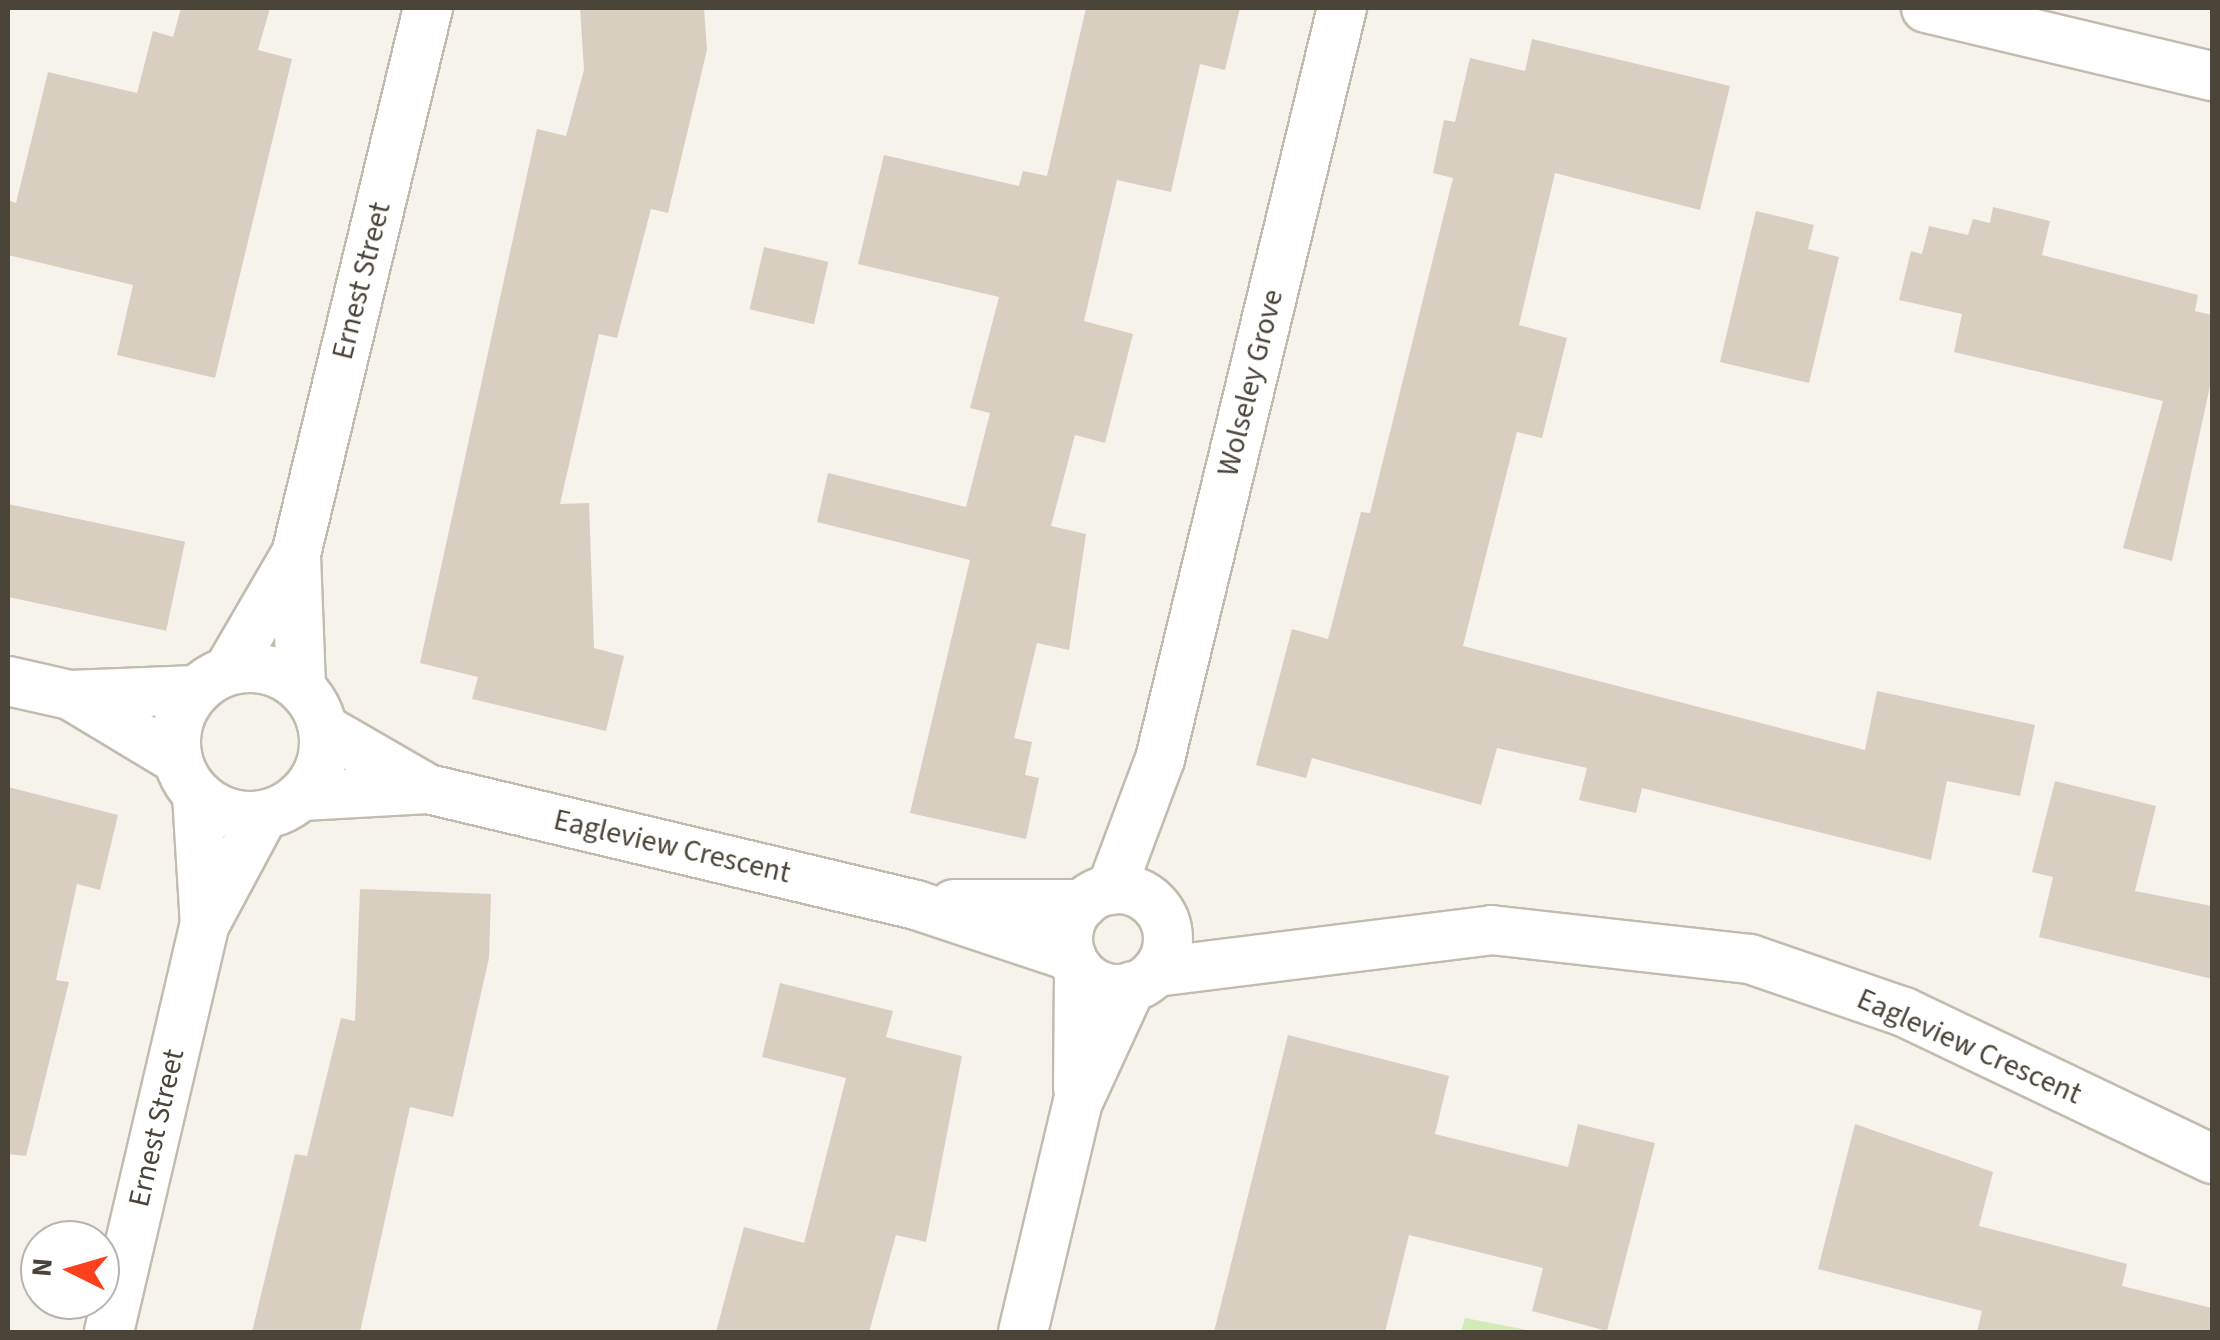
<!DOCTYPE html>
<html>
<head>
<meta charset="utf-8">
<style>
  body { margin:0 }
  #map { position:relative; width:2220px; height:1340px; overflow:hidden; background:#f6f3ec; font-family:"Source Sans 3",sans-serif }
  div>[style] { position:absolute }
  .green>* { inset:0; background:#d2eab5 }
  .building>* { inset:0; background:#d8cfc1; transform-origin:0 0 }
  .roads { filter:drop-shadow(2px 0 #c2bbae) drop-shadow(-2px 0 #c2bbae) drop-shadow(0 2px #c2bbae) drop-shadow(0 -2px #c2bbae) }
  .minor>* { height:48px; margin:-24px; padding:0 24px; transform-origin:24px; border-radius:24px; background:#fff }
  .minor>.ring { margin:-24px; padding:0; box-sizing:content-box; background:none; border:48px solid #fff; border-radius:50% }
  span { translate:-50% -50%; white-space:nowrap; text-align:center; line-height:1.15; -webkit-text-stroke:8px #fff; paint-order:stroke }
  .street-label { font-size:30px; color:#4b4439 }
  .frame { position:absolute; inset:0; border:10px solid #4b4439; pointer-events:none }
  .north { position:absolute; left:20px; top:1220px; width:100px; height:100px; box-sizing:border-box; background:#fff; border:2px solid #b7b4b0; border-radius:50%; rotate:275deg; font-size:28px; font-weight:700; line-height:40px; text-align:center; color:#4b4439 }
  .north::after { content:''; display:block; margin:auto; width:35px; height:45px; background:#fc3f1d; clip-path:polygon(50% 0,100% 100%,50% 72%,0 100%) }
</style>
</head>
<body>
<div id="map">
  <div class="green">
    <div style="clip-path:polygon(1465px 1318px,1537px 1332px,1461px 1332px)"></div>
  </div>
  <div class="building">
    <div style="clip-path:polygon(181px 8px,270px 8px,258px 50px,292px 59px,215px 378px,117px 355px,133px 285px,8px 255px,8px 200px,16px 203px,48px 72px,137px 93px,153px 31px,173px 37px)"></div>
    <div style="clip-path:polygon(580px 8px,704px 8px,707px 50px,668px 213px,651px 209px,617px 338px,599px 334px,560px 504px,589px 503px,594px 648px,624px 656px,606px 731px,472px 699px,478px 677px,420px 663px,537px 129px,566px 136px,584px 70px)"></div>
    <div style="clip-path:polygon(1086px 8px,1240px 8px,1225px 70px,1200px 64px,1171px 192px,1117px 180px,1084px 321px,1133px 334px,1105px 443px,1075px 435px,1051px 526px,1086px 534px,1069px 650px,1037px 643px,1014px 738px,1032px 742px,1025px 775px,1039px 778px,1026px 839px,910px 813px,970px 560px,817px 522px,828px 473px,966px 507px,990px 413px,970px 408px,999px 297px,858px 264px,884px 155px,1019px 186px,1023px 171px,1047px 176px)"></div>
    <div style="clip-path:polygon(1532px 39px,1730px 86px,1700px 210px,1555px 173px,1519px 325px,1567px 338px,1542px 438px,1517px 432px,1463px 646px,1865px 750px,1877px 691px,2035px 725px,2020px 796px,1947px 781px,1931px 860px,1642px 788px,1636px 813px,1579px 800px,1587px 768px,1497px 748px,1481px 805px,1312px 758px,1306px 778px,1256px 765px,1292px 629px,1328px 639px,1361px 512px,1370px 513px,1453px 178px,1433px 173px,1444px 120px,1455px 122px,1470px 58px,1525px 71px)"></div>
    <div style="clip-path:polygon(1993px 207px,2050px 221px,2042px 255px,2198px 295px,2195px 311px,2212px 315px,2212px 377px,2172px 561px,2123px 548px,2163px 401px,1954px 352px,1962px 314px,1899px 300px,1911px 251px,1922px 254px,1929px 226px,1968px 235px,1973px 219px,1990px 223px)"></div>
    <div style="clip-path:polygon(1756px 211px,1814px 225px,1808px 249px,1839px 257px,1809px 383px,1720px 362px)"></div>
    <div style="left:764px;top:247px;width:66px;height:64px;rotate:13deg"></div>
    <div style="left:8px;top:504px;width:181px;height:91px;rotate:12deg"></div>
    <div style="clip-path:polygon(2055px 781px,2156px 806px,2135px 891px,2212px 906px,2212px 979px,2039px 937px,2053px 877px,2032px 872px)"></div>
    <div style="clip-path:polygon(8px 787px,118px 815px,100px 890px,77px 884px,56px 980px,69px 982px,26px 1156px,8px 1154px)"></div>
    <div style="clip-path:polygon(360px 889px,491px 894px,489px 958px,453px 1117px,410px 1107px,360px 1332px,252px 1332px,295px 1154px,307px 1156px,341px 1018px,355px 1021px)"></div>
    <div style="clip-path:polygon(780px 983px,893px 1011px,886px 1037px,962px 1056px,926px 1242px,896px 1235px,869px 1332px,716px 1332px,744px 1227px,804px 1243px,846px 1078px,762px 1057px)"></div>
    <div style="clip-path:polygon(1288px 1035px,1449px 1076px,1435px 1134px,1568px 1167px,1578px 1124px,1655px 1143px,1607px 1331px,1532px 1311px,1543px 1268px,1409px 1235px,1385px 1332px,1214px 1332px)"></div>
    <div style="clip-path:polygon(1855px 1124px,1993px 1172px,1979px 1226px,2127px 1264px,2122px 1286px,2212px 1308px,2212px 1332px,1977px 1332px,1982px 1311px,1818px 1269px)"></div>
  </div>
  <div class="roads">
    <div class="minor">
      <div style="left:1926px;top:8px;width:294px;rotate:13.4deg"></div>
      <div class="ring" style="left:176px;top:668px;width:100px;height:100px"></div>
      <div style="left:229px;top:669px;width:133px;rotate:-59.8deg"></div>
      <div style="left:8px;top:681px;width:64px;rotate:12.7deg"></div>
      <div style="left:70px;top:695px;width:126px;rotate:-2.3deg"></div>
      <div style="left:301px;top:686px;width:132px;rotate:-92.2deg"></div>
      <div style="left:296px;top:554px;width:562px;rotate:-76.41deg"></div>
      <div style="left:70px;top:695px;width:126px;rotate:31deg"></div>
      <div style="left:324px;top:729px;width:120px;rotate:30deg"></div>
      <div style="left:197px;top:795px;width:129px;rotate:86.5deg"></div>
      <div style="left:303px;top:796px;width:125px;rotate:-3.2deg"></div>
      <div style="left:428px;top:789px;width:502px;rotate:13.37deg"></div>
      <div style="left:916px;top:905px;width:164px;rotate:18.4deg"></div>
      <div class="ring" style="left:1068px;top:889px;width:52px;height:52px"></div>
      <div style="left:1111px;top:890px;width:140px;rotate:-69.5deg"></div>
      <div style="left:1160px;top:759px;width:773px;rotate:-76.38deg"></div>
      <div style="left:954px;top:904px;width:129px"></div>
      <div style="left:1156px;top:972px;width:338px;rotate:-7.1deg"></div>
      <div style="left:1491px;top:930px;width:261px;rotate:6.4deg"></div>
      <div style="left:1750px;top:959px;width:163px;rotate:19deg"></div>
      <div style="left:1904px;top:1012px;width:341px;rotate:25.5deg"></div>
      <div style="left:1078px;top:1088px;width:118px;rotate:-89.5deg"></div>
      <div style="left:109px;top:1332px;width:419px;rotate:-76.8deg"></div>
      <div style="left:205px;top:924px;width:123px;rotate:-61.8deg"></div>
      <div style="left:1023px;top:1332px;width:236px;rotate:-76.6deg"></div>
      <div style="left:1078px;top:1102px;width:127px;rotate:-65.3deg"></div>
    </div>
  </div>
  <div class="street-label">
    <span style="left:362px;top:281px;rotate:-76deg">Ernest Street</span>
    <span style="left:1251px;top:383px;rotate:-76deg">Wolseley Grove</span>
    <span style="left:672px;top:847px;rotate:13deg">Eagleview Crescent</span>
    <span style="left:1969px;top:1047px;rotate:24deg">Eagleview Crescent</span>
    <span style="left:157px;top:1128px;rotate:-77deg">Ernest Street</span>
  </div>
  <div class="frame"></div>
  <div class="north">N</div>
</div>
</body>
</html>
